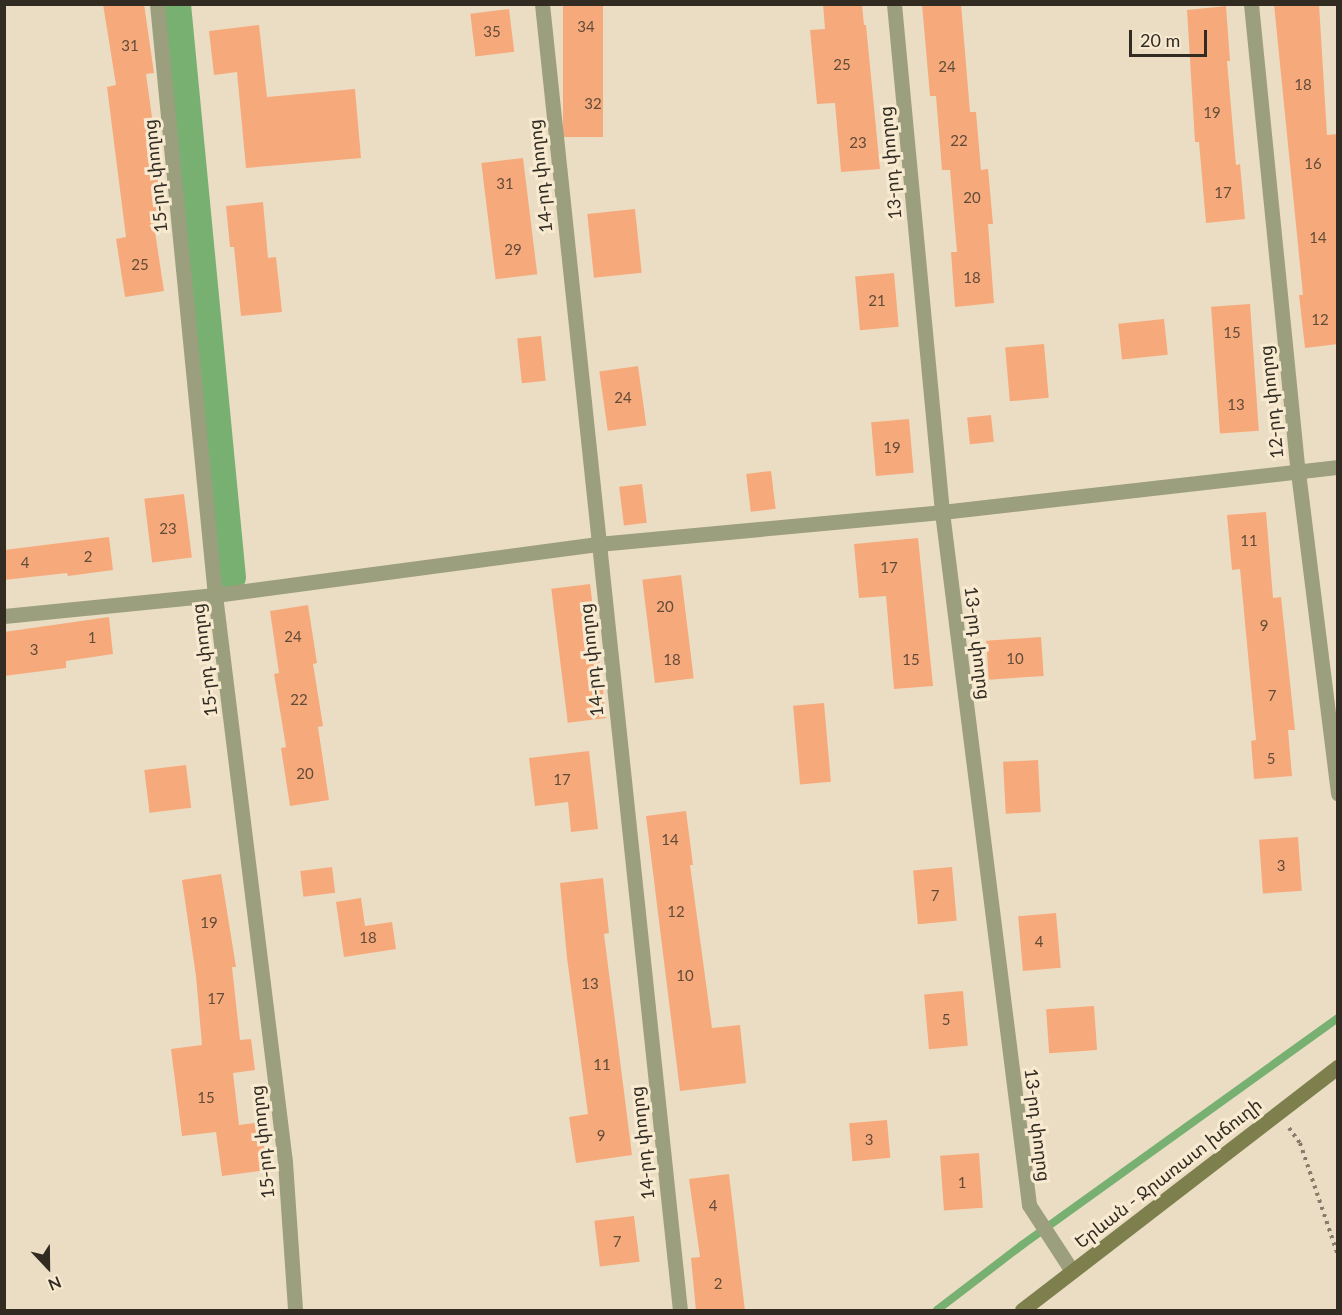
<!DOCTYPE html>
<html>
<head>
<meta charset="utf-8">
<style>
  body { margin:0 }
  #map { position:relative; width:1342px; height:1315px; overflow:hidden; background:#ebddc4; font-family:Lato,"Noto Sans Armenian",sans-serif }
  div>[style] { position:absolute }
  .stream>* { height:8px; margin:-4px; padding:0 4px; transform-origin:4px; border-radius:4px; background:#77b071 }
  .canal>* { height:27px; margin:-13.5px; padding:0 13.5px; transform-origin:13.5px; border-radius:13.5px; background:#77b071 }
  .building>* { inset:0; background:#f6aa7c; transform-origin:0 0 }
  .path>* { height:4px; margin-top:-2px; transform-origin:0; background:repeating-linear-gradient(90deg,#867c6c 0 3px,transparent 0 7.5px) }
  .street>* { height:15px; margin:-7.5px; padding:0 7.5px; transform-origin:7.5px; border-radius:7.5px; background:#9c9f7d }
  .secondary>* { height:15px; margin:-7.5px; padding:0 7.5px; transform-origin:7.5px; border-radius:7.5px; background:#7d804c }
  span { translate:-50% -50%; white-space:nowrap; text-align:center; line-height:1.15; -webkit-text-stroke:6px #f8ead1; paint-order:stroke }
  .number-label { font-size:15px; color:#624b38 }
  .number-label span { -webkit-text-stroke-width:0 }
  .street-label { font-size:18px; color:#312b22 }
  .frame { position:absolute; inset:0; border:6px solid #312b22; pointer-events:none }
  .north { position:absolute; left:18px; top:1237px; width:60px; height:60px; -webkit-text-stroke:4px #f8ead1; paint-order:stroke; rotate:158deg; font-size:16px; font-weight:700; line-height:24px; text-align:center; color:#312b22 }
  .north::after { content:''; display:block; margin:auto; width:21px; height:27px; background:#312b22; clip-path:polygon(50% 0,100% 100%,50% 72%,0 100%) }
  .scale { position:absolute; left:1129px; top:30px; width:78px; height:27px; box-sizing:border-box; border:3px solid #312b22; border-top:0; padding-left:8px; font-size:18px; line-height:21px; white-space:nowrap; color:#312b22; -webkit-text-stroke:4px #f8ead1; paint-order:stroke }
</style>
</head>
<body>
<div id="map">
  <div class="stream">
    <div style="left:937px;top:1310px;width:107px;rotate:-37.4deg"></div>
    <div style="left:1022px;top:1245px;width:389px;rotate:-35.7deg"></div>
  </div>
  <div class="canal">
    <div style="left:177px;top:4px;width:576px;rotate:84.52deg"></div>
  </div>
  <div class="building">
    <div style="clip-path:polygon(103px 4px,144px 4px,154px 73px,146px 74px,155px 139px,152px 140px,163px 210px,152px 212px,164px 291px,125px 297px,116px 239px,126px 237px,107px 87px,116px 85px)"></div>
    <div style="left:563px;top:4px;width:40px;height:133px"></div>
    <div style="clip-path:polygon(823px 4px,862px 4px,864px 25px,866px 25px,880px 169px,841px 172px,835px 103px,817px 104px,810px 30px,825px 29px)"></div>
    <div style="clip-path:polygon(922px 4px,961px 4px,970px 112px,976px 112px,981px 170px,988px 169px,993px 224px,988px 224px,994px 303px,955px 307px,951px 252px,957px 252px,950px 170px,942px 170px,936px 96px,930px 96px)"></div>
    <div style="clip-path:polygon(1274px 4px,1319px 4px,1327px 135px,1338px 134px,1338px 344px,1305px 348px,1299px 295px,1303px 295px)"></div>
    <div style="clip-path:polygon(1226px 6px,1230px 61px,1227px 61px,1236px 165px,1240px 164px,1245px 219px,1206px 223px,1199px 142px,1195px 142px,1187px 10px)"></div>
    <div style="left:509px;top:9px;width:43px;height:39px;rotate:83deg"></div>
    <div style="clip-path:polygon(259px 25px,267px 97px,355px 89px,361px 158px,246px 168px,237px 72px,214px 75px,209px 31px)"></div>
    <div style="left:523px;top:158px;width:117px;height:42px;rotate:83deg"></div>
    <div style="clip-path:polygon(263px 202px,268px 258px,276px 257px,282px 312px,241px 316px,234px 247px,230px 247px,226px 206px)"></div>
    <div style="left:635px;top:209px;width:64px;height:48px;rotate:84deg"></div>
    <div style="left:894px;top:273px;width:54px;height:39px;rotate:85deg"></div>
    <div style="left:1250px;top:304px;width:127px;height:39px;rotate:86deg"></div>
    <div style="left:1164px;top:319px;width:36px;height:46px;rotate:84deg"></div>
    <div style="left:541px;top:336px;width:45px;height:24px;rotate:84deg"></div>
    <div style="left:1044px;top:344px;width:54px;height:39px;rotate:85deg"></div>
    <div style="left:638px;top:366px;width:60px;height:39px;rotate:82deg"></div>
    <div style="left:991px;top:415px;width:27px;height:24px;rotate:84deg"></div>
    <div style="left:909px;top:419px;width:54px;height:38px;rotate:85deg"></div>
    <div style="left:771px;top:471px;width:38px;height:25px;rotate:83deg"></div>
    <div style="left:642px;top:484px;width:39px;height:23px;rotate:83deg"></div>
    <div style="left:184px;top:494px;width:64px;height:40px;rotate:83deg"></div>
    <div style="clip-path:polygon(1266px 512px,1273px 598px,1281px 597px,1295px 730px,1288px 730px,1292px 776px,1254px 779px,1251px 741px,1256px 740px,1240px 569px,1232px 570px,1227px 515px)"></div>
    <div style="clip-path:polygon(109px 537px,113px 570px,68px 576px,67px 573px,4px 580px,4px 550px)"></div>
    <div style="clip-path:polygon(918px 538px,933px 686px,894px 689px,886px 596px,859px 598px,854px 544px)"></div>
    <div style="left:681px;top:575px;width:104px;height:39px;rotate:83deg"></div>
    <div style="left:590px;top:584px;width:135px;height:39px;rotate:83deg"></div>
    <div style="clip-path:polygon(308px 605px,317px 663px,313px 664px,323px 726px,318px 727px,329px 800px,290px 806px,281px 748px,286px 747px,274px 674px,279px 673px,270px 611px)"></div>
    <div style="clip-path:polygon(109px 617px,113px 654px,66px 661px,66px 668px,4px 676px,4px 632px)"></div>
    <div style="left:1041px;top:637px;width:39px;height:55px;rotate:86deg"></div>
    <div style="left:824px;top:703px;width:79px;height:31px;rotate:85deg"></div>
    <div style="clip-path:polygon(589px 751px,598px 829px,571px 832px,568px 802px,535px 806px,529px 758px)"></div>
    <div style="left:1038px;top:760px;width:52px;height:35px;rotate:87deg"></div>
    <div style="left:186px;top:765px;width:43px;height:42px;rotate:83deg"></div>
    <div style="clip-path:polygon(686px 811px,693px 865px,690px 865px,712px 1028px,740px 1025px,746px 1083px,680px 1091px,646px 816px)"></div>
    <div style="left:1298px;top:837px;width:54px;height:39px;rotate:86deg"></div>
    <div style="left:332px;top:867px;width:26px;height:32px;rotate:83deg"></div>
    <div style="left:952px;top:867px;width:54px;height:39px;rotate:85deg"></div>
    <div style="clip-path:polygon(221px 874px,236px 967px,232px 967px,240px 1040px,251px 1039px,255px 1070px,233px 1073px,239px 1125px,261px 1122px,267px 1170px,222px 1176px,216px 1132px,182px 1136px,171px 1049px,202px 1045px,196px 976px,182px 880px)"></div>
    <div style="clip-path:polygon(603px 878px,609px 933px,604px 934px,632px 1155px,576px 1163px,569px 1117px,588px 1114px,567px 958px,560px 883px)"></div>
    <div style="clip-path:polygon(361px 898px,365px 926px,392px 922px,396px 949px,344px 957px,336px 902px)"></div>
    <div style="left:1056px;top:913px;width:55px;height:38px;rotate:85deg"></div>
    <div style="left:963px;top:991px;width:55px;height:39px;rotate:85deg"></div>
    <div style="left:1094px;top:1006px;width:44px;height:48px;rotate:86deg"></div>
    <div style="left:887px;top:1120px;width:38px;height:38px;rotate:85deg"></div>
    <div style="left:979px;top:1153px;width:55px;height:39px;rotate:86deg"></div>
    <div style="clip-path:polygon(729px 1174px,745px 1311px,696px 1311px,691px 1258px,700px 1257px,689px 1179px)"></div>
    <div style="left:634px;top:1216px;width:46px;height:40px;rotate:83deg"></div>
  </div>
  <div class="path">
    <div style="left:1289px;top:1128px;width:19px;rotate:54deg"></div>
    <div style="left:1300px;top:1143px;width:118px;rotate:71.3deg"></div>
  </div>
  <div class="street">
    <div style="left:157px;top:4px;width:594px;rotate:84.4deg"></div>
    <div style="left:215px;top:595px;width:571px;rotate:82.96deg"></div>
    <div style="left:285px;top:1162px;width:148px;rotate:86.1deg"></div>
    <div style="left:542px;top:4px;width:1313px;rotate:83.97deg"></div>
    <div style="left:894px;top:4px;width:510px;rotate:84.6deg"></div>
    <div style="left:942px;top:512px;width:698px;rotate:82.84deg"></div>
    <div style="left:1029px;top:1205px;width:79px;rotate:56.9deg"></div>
    <div style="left:1251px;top:4px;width:470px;rotate:84.3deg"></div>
    <div style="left:1298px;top:472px;width:324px;rotate:82.9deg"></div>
    <div style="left:4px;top:616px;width:212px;rotate:-5.7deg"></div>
    <div style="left:215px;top:595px;width:386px;rotate:-7.6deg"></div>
    <div style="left:598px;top:544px;width:345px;rotate:-5.3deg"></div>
    <div style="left:942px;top:512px;width:399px;rotate:-6.5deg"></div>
  </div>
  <div class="secondary">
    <div style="left:1022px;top:1310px;width:399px;rotate:-37.6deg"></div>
  </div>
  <div class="number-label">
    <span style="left:586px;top:27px">34</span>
    <span style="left:492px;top:32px">35</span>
    <span style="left:130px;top:46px">31</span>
    <span style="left:842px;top:65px">25</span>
    <span style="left:947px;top:67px">24</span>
    <span style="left:1303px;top:85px">18</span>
    <span style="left:593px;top:104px">32</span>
    <span style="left:1212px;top:113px">19</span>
    <span style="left:959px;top:141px">22</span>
    <span style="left:858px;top:143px">23</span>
    <span style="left:1313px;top:164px">16</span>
    <span style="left:505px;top:184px">31</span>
    <span style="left:1223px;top:193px">17</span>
    <span style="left:972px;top:198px">20</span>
    <span style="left:1318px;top:238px">14</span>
    <span style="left:513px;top:250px">29</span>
    <span style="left:140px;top:265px">25</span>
    <span style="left:972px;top:278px">18</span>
    <span style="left:877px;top:301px">21</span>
    <span style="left:1320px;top:320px">12</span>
    <span style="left:1232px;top:333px">15</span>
    <span style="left:623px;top:398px">24</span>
    <span style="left:1236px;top:405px">13</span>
    <span style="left:892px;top:448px">19</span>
    <span style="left:168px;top:529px">23</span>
    <span style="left:1249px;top:541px">11</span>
    <span style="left:88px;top:557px">2</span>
    <span style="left:25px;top:563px">4</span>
    <span style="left:889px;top:568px">17</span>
    <span style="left:665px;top:607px">20</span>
    <span style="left:1264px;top:626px">9</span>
    <span style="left:293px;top:637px">24</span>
    <span style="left:92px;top:638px">1</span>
    <span style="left:34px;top:650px">3</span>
    <span style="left:1015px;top:659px">10</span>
    <span style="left:672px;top:660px">18</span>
    <span style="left:911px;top:660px">15</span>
    <span style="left:1272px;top:696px">7</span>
    <span style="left:299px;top:700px">22</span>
    <span style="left:1271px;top:759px">5</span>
    <span style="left:305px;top:774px">20</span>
    <span style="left:562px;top:780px">17</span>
    <span style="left:670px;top:840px">14</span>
    <span style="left:1281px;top:866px">3</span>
    <span style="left:935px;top:896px">7</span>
    <span style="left:676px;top:912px">12</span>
    <span style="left:209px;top:923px">19</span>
    <span style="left:368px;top:938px">18</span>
    <span style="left:1039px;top:942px">4</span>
    <span style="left:685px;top:976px">10</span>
    <span style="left:590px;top:984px">13</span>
    <span style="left:216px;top:999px">17</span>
    <span style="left:946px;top:1020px">5</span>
    <span style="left:602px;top:1065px">11</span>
    <span style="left:206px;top:1098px">15</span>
    <span style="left:601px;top:1136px">9</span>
    <span style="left:869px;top:1140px">3</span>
    <span style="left:962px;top:1183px">1</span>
    <span style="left:713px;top:1206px">4</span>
    <span style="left:617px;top:1242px">7</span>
    <span style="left:718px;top:1284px">2</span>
  </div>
  <div class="street-label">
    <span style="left:890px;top:163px;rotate:-95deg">13-րդ փողոց</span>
    <span style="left:155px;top:176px;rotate:-96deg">15-րդ փողոց</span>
    <span style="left:540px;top:176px;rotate:-96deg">14-րդ փողոց</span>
    <span style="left:1271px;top:402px;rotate:-96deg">12-րդ փողոց</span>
    <span style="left:978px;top:643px;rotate:83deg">13-րդ փողոց</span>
    <span style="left:204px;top:660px;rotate:-97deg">15-րդ փողոց</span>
    <span style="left:591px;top:660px;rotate:-96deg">14-րդ փողոց</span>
    <span style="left:1038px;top:1125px;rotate:83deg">13-րդ փողոց</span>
    <span style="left:262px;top:1142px;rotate:-96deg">15-րդ փողոց</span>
    <span style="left:642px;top:1143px;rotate:-96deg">14-րդ փողոց</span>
    <span style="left:1168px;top:1173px;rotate:-38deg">Երևան - Ջրառատ խճուղի</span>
  </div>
  <div class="frame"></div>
  <div class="north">N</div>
  <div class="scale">20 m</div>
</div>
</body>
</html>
